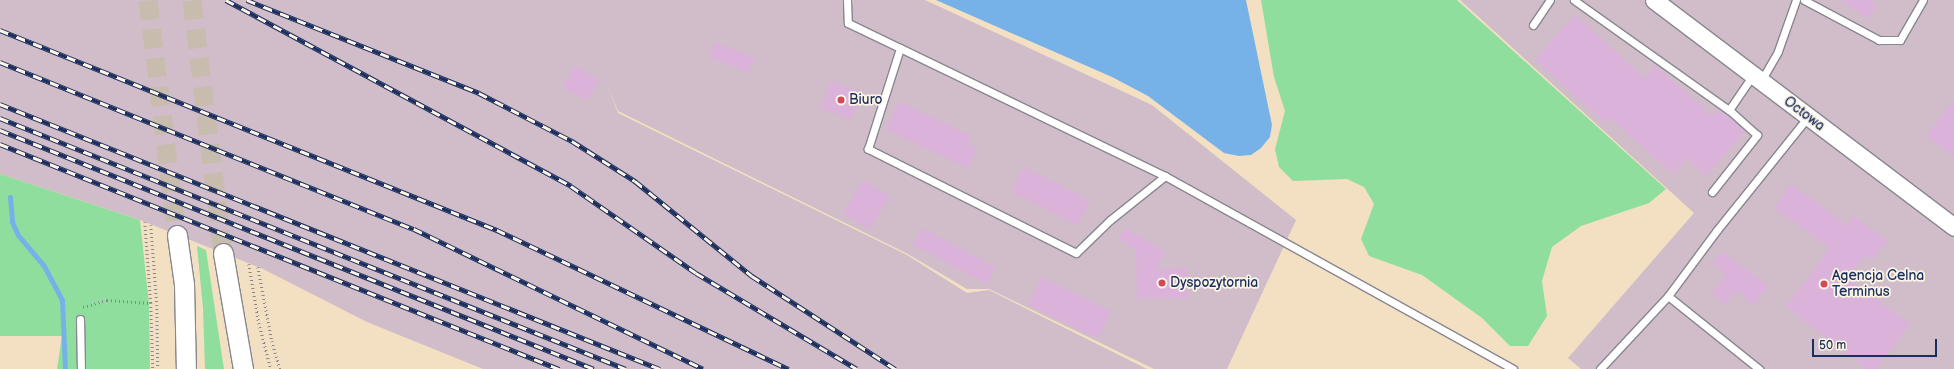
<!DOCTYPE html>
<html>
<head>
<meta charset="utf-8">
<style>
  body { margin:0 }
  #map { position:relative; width:1954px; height:369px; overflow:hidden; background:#f3dfc2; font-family:"Balsamiq Sans",sans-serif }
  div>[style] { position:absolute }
  .industrial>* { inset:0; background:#d1bdc9 }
  .green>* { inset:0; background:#90de9d }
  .water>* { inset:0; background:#76b2e7 }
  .stream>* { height:5px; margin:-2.5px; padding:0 2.5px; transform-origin:2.5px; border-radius:2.5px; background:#76b2e7 }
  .building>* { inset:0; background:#dab2da; transform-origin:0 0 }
  .secondary-tunnel>* { height:19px; margin-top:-9.5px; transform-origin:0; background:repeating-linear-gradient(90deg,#c8bcae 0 19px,transparent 0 29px) }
  .path>* { height:2.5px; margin-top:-1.25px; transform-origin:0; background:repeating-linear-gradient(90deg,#878790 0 1px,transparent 0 4px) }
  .roads { filter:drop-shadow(1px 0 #878790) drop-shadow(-1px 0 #878790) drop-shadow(0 1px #878790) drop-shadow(0 -1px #878790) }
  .service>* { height:7px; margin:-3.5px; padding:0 3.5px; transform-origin:3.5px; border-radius:3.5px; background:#fff }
  .tertiary>* { height:17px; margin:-8.5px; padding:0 8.5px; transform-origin:8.5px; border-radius:8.5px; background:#fff }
  .secondary>* { height:19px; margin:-9.5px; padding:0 9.5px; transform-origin:9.5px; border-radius:9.5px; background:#fff }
  .rail>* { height:4.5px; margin-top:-2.25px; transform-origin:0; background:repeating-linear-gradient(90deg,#fcf5e5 0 9px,#1b2f5e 0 18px); box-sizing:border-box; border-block:1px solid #1b2f5e }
  .dots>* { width:11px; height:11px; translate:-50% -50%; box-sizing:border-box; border:2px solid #fcf5e5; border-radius:50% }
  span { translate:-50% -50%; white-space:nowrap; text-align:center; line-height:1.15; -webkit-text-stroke:3.5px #fcf5e5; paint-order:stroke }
  .poi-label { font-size:14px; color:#1b2f5e }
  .left { translate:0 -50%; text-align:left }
  .street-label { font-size:14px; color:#1b2f5e }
  .scale { position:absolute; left:1812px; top:339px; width:125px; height:18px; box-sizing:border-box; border:2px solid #1b2f5e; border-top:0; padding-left:5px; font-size:12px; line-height:14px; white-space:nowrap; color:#1b2f5e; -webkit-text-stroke:3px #fcf5e5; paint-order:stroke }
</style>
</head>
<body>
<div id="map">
  <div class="industrial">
    <div style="clip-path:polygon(0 0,925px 0,1152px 105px,1296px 220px,1227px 369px,1154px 369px,989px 289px,967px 289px,906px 253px,618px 111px,608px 87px,618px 113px,907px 255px,967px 293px,989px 290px,1147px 369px,483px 369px,367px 322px,263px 269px,140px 220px,0 174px)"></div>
    <div style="clip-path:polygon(1460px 0,1954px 0,1954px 369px,1581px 369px,1568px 358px,1694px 213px)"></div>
  </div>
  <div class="green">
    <div style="clip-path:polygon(1261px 0,1457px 0,1666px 189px,1649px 203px,1581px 226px,1552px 247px,1542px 281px,1547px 316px,1528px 346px,1510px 346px,1482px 318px,1422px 275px,1369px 256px,1361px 239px,1374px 204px,1364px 187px,1347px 179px,1293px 181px,1279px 167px,1275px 149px,1285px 111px,1274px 77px)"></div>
    <div style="clip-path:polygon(0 174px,140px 220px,149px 304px,150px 369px,57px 369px,62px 336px,0 336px)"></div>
    <div style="clip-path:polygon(197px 246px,206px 250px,224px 369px,205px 369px,203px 308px)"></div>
  </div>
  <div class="water">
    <div style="clip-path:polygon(936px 0,1246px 0,1272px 125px,1270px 137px,1261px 148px,1251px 155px,1239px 156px,1224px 153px,1148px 96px,1112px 77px)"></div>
  </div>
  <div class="stream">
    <div style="left:10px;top:197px;width:25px;rotate:85deg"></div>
    <div style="left:12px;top:222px;width:14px;rotate:65deg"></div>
    <div style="left:18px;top:235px;width:40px;rotate:50deg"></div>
    <div style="left:44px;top:266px;width:38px;rotate:62deg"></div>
    <div style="left:62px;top:300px;width:69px;rotate:87.5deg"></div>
  </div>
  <div class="building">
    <div style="clip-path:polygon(1840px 0,1870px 0,1877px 5px,1868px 19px)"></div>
    <div style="clip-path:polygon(1575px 15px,1645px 78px,1656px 66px,1712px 116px,1719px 109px,1745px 131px,1706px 176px,1687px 159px,1673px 174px,1610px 118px,1606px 123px,1535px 60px)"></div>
    <div style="left:715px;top:42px;width:43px;height:16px;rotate:22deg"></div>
    <div style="left:575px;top:66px;width:28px;height:24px;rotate:30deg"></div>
    <div style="left:831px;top:81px;width:33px;height:29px;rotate:21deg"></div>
    <div style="clip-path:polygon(1954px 100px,1954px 157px,1926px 136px)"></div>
    <div style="clip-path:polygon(899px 101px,971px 136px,967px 144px,977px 149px,968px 169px,886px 129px)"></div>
    <div style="left:1024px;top:167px;width:74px;height:28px;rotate:27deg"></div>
    <div style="left:863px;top:180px;width:31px;height:39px;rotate:31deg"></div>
    <div style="clip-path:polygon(1791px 184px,1847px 225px,1853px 216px,1887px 240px,1872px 260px,1865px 255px,1848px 278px,1910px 324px,1876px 369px,1867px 369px,1786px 307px,1830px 248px,1774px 208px)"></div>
    <div style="left:922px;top:228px;width:84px;height:19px;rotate:28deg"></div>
    <div style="clip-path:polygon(1125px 228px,1166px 252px,1156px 269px,1187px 268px,1188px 298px,1137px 298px,1136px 250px,1118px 239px)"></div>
    <div style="clip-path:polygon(1722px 252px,1768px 285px,1754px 305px,1736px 290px,1725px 304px,1712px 294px,1726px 274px,1712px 262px)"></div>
    <div style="left:1042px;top:277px;width:77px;height:31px;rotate:26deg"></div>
  </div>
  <div class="secondary-tunnel">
    <div style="left:148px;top:0;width:237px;rotate:83deg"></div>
    <div style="left:192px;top:0;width:255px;rotate:83deg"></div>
  </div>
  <div class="path">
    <div style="left:145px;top:222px;width:81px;rotate:85.8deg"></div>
    <div style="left:151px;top:303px;width:66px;rotate:88.3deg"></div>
    <div style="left:151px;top:225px;width:80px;rotate:85.7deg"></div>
    <div style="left:157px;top:305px;width:64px;rotate:89.1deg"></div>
    <div style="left:249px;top:264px;width:60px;rotate:80.4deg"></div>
    <div style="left:259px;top:323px;width:48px;rotate:75.4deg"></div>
    <div style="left:258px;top:267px;width:75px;rotate:79.3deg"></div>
    <div style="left:272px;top:341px;width:29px;rotate:74deg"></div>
    <div style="left:83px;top:307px;width:25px;rotate:-16deg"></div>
    <div style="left:107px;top:300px;width:44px;rotate:3.9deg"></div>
  </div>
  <div class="roads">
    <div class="service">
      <div style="left:847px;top:0;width:23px;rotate:88deg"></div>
      <div style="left:848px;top:23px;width:58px;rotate:25.7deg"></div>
      <div style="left:1574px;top:0;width:190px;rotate:35.4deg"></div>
      <div style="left:1804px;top:0;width:85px;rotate:28.1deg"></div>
      <div style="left:1879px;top:40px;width:21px"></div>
      <div style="left:1900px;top:40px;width:46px;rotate:-60.1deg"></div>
      <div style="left:1533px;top:25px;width:30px;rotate:-56deg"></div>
      <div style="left:1761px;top:81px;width:34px;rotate:-60deg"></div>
      <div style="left:1778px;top:51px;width:54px;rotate:-70.6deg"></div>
      <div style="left:1165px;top:176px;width:70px;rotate:141.3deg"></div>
      <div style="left:1110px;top:220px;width:47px;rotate:135.9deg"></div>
      <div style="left:1076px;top:253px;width:233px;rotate:-153.4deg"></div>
      <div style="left:868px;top:149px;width:106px;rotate:-72.4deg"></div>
      <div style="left:900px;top:48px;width:294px;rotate:25.8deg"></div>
      <div style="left:1165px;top:176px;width:398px;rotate:29deg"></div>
      <div style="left:1712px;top:192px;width:73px;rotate:-51.7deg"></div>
      <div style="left:1757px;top:135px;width:38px;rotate:-138deg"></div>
      <div style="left:1729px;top:110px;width:42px;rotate:-55.6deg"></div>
      <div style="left:1668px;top:296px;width:117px;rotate:38.7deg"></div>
      <div style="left:80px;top:319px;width:50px;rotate:88.9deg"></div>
      <div style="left:1600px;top:369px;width:100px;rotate:-47deg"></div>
      <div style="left:1668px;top:296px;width:82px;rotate:-53.4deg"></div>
      <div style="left:1717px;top:230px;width:145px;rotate:-51.2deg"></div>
    </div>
    <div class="tertiary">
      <div style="left:1654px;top:0;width:376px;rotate:37.1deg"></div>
    </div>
    <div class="secondary">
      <div style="left:177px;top:235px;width:49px;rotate:81.9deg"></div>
      <div style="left:184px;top:284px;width:85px;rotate:88.7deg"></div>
      <div style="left:223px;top:253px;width:118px;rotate:80.2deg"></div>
    </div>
  </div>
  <div class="rail">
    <div style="left:226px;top:0;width:392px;rotate:28.3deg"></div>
    <div style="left:571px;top:186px;width:152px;rotate:34.8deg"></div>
    <div style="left:696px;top:273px;width:187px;rotate:30.8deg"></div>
    <div style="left:247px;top:0;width:250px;rotate:21.8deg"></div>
    <div style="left:479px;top:93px;width:105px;rotate:27.3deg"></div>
    <div style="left:572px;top:141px;width:75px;rotate:32.4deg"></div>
    <div style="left:635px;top:181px;width:151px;rotate:39.1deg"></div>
    <div style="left:752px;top:276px;width:171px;rotate:33deg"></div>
    <div style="left:0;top:30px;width:536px;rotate:21.92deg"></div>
    <div style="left:497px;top:230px;width:323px;rotate:25.5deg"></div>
    <div style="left:0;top:62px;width:446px;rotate:22deg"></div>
    <div style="left:414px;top:229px;width:321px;rotate:25.8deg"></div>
    <div style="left:0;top:104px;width:711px;rotate:21.88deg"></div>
    <div style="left:0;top:118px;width:674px;rotate:21.85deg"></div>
    <div style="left:0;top:130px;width:640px;rotate:21.92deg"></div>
    <div style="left:0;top:144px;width:603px;rotate:21.93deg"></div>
  </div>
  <div class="dots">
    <div style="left:841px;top:100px;background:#d1495b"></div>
    <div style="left:1162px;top:283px;background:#d1495b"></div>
    <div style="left:1824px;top:284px;background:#d1495b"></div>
  </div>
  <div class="poi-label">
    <span class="left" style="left:849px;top:100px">Biuro</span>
    <span class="left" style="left:1832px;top:284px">Agencja Celna<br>Terminus</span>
    <span class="left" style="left:1170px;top:283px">Dyspozytornia</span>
  </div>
  <div class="street-label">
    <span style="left:1804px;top:114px;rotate:37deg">Octowa</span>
  </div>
  <div class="scale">50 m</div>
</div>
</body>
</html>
